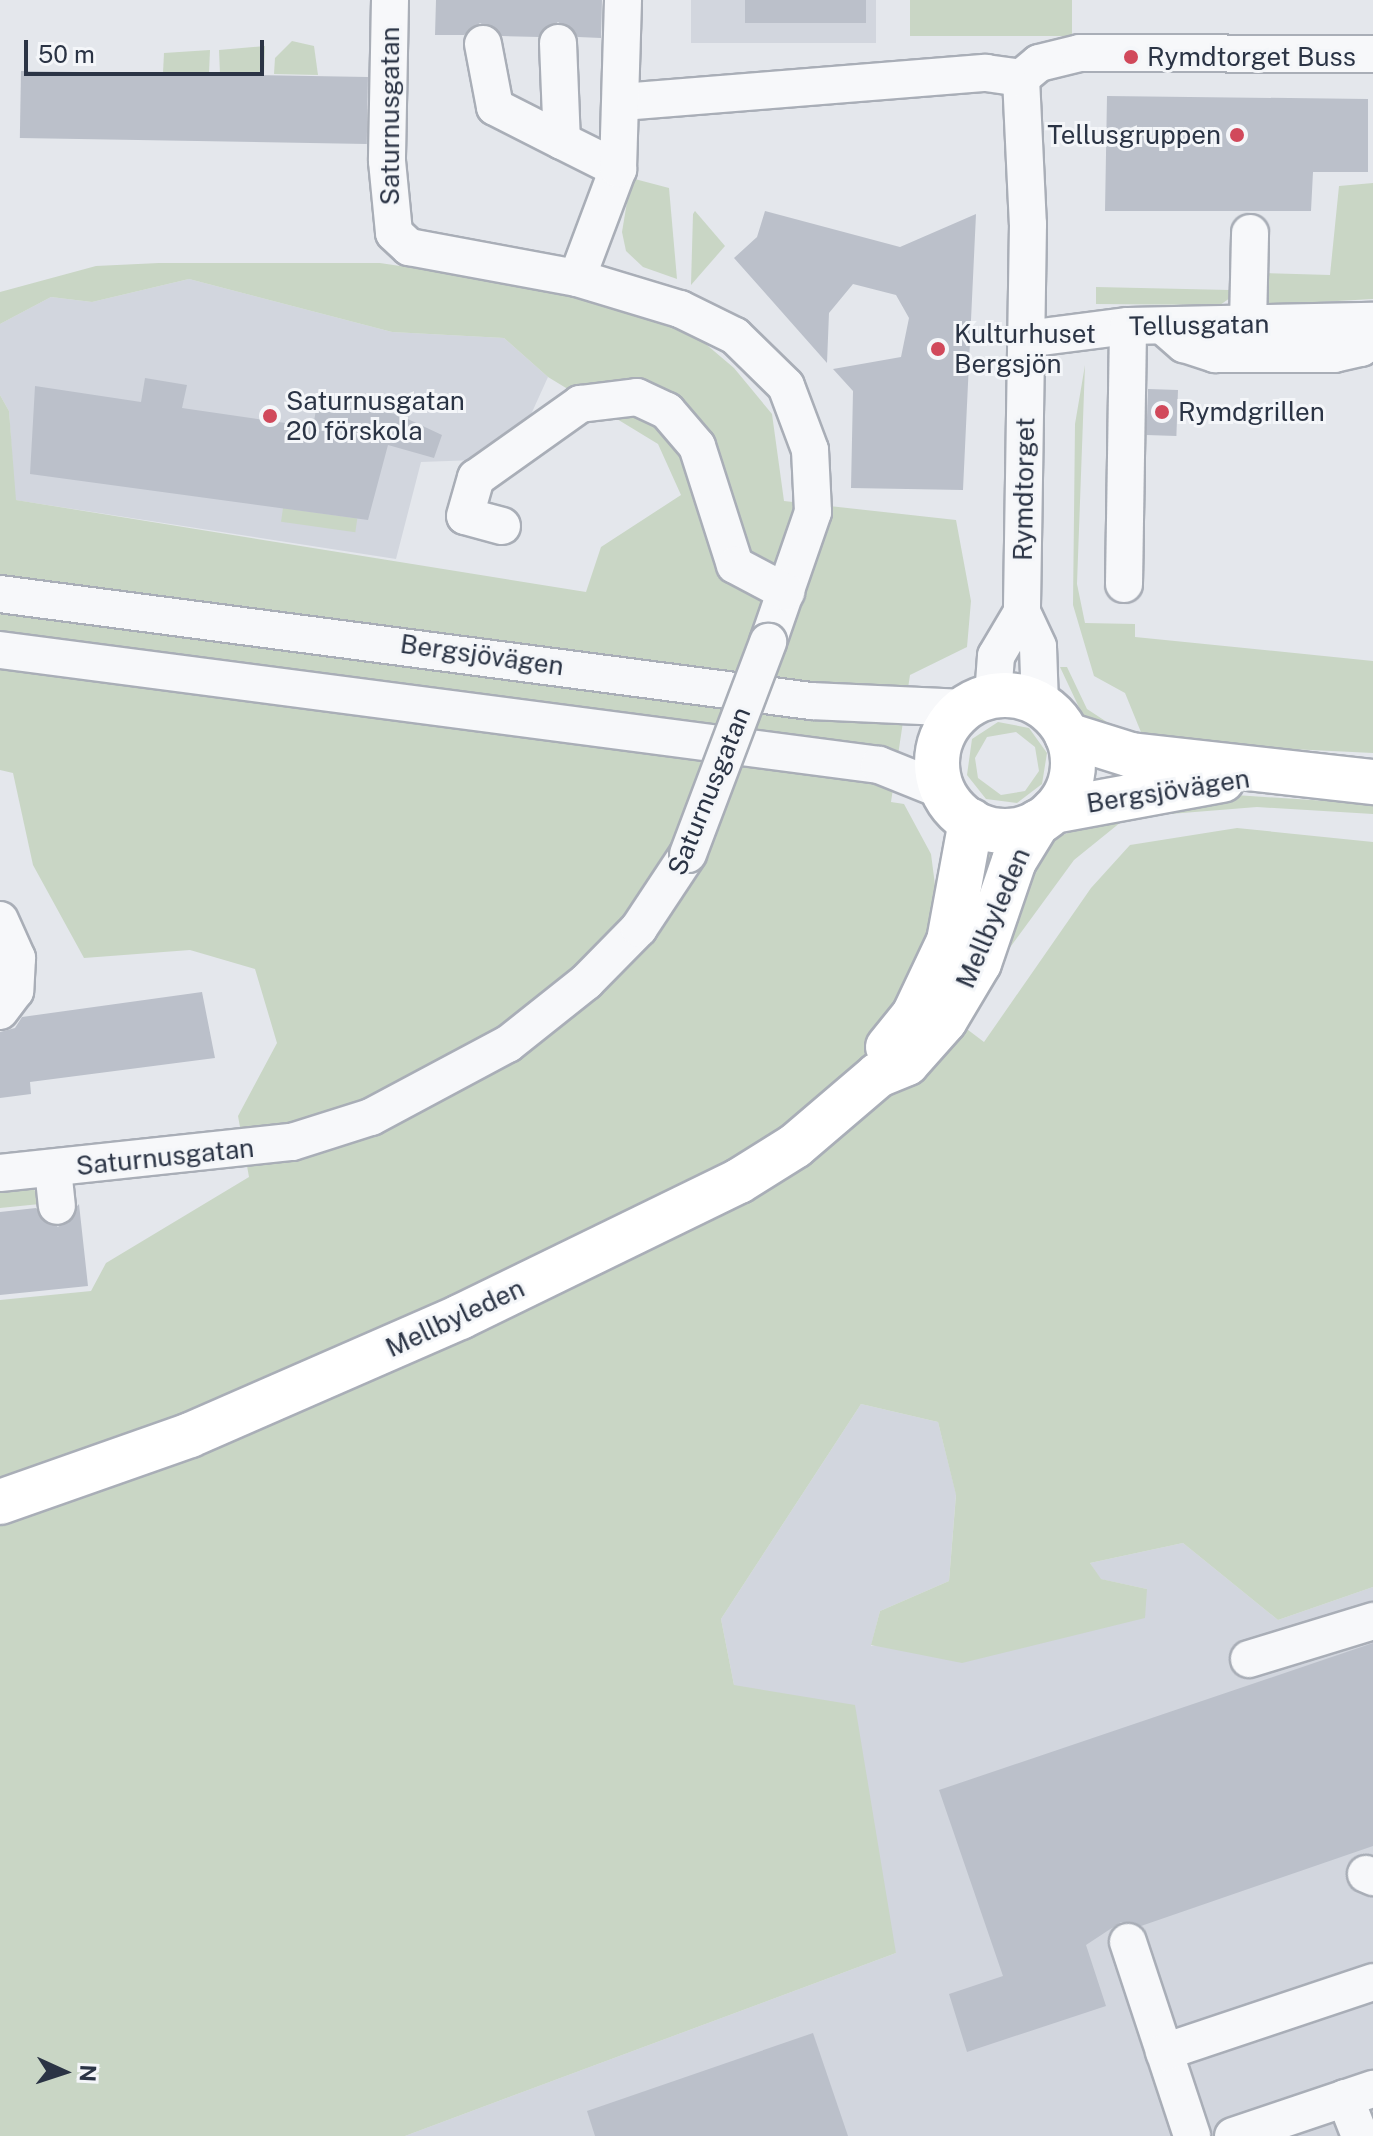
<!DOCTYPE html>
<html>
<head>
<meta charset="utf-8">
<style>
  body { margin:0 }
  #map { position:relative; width:1373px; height:2136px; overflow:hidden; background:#e4e7ec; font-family:"Public Sans",sans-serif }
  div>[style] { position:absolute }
  .built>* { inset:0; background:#d2d6de; transform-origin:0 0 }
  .green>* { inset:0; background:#c9d6c5; transform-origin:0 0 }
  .building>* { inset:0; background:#bbc0ca; transform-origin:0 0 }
  .roads { filter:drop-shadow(2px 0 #a9aeb7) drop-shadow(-2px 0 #a9aeb7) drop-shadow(0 2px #a9aeb7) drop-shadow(0 -2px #a9aeb7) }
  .minor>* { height:36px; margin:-18px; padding:0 18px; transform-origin:18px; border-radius:18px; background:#f7f8fa }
  .major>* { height:44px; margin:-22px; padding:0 22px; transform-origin:22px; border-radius:22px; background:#fff }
  .major>.ring { margin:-22px; padding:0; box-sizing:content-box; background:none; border:44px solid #fff; border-radius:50% }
  .bridges { filter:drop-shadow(2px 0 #a9aeb7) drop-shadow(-2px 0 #a9aeb7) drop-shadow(0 2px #a9aeb7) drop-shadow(0 -2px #a9aeb7) }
  .minor-bridge>* { height:36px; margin:-18px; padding:0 18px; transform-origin:18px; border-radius:18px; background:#f7f8fa }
  .dots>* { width:22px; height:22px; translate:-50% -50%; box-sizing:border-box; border:4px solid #f4f6f9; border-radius:50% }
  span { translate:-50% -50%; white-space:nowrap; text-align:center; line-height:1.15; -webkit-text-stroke:6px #f4f6f9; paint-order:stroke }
  .poi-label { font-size:26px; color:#2b3445 }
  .left { translate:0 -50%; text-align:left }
  .right { translate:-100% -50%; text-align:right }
  .street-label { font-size:26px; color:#2b3445 }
  .north { position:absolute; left:24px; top:2032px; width:80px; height:80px; -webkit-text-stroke:6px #f4f6f9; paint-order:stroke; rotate:93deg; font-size:22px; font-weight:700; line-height:32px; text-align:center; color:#2b3445 }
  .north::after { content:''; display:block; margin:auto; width:28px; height:36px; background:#2b3445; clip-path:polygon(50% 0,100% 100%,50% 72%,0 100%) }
  .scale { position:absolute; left:24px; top:40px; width:240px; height:36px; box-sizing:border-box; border:4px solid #2b3445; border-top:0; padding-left:10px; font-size:24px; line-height:28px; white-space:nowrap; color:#2b3445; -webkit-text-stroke:6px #f4f6f9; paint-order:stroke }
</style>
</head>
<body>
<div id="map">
  <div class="built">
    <div style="left:691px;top:0;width:185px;height:43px"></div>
    <div style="clip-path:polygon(189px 279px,392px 332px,504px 338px,548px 377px,528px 421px,476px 460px,421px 462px,396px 559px,15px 500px,9px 411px,0 395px,0 324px,51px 297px,92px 302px)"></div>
    <div style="clip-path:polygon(861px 1404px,938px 1422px,956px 1494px,949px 1581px,880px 1611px,871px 1646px,1147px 1589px,1100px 1579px,1090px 1563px,1183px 1543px,1278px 1620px,1373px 1587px,1373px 2136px,405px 2136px,896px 1953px,734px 1685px,721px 1619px)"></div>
  </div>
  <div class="green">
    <div style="left:910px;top:0;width:162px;height:36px"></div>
    <div style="clip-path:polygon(292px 41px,314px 46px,318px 75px,274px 74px,275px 58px)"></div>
    <div style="clip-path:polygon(265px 46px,264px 74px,220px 74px,219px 50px)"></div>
    <div style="clip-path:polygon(210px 50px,209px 73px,163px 73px,164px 53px)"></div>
    <div style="clip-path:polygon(631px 178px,669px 188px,677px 279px,643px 267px,626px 251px,622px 232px)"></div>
    <div style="clip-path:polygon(1373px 183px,1373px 299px,1264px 305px,1261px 273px,1330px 275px,1339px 186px)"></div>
    <div style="clip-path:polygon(695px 211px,725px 246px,691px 285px,693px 214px)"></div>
    <div style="clip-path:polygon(159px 263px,380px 263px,587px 294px,688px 329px,734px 368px,772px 414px,784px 501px,956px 520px,971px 601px,967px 647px,910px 675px,891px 802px,904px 804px,931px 854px,938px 908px,979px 848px,1002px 853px,939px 1008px,984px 1042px,1091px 888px,1130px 845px,1237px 828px,1373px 842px,1373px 1587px,1278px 1620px,1183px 1543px,1090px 1563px,1101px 1579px,1147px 1589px,1145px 1618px,962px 1663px,871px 1645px,880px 1611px,949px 1581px,956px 1495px,938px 1422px,861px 1404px,721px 1619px,734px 1685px,855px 1705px,896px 1953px,405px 2136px,0 2136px,0 1300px,91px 1291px,106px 1263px,249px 1177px,238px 1116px,277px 1043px,255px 969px,190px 950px,84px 958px,33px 865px,13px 773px,0 770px,0 395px,9px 411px,16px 500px,586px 592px,601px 547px,681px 495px,658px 444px,548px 377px,504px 338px,392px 332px,189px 279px,92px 302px,51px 297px,0 324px,0 292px,96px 266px)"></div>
    <div style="clip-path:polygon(1096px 287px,1230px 290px,1230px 298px,1220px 305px,1096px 304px)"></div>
    <div style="clip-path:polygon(1085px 365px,1077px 584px,1085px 623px,1135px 624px,1135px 637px,1373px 661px,1373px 753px,1145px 742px,1125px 693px,1094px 676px,1073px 605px,1075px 424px)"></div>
    <div style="left:283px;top:508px;width:75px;height:14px;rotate:8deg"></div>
    <div style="clip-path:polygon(1060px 667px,1067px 667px,1087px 709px,1116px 728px,1084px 718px)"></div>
    <div style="clip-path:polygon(evenodd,998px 722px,1029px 728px,1047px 753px,1042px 784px,1017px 803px,986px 799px,967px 775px,972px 739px,998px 722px,1016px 732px,1035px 747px,1039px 771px,1025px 791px,1001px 795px,978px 778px,975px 758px,987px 737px,1016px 732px)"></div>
    <div style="clip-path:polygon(1235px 795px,1373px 804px,1373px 814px,1257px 807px,1145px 816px)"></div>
    <div style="clip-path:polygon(1122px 809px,1121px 822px,1074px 860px,976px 994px,1045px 843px)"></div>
    <div style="clip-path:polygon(0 1189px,34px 1190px,50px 1203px,0 1208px)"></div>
  </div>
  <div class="building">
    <div style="clip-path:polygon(436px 0,602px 0,601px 38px,578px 37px,558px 22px,539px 37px,502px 36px,480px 23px,464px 35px,435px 35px)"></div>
    <div style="left:745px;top:0;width:121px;height:23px"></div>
    <div style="left:21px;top:71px;width:347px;height:67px;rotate:1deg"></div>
    <div style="clip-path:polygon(1107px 96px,1368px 99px,1368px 172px,1313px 172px,1311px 211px,1105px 211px)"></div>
    <div style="clip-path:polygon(765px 211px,900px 247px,976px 214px,963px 490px,851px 488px,853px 391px,833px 369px,901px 357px,909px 318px,896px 295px,853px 284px,829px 313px,827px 363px,734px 258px,757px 237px)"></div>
    <div style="clip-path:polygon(145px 378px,187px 385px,182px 408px,313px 427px,317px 404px,397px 414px,442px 435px,434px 458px,388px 445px,368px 520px,30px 474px,35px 386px,141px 402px)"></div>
    <div style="left:1148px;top:389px;width:30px;height:46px;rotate:2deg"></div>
    <div style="clip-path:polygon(202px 992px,215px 1058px,30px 1082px,31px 1094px,0 1098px,0 1032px,15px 1028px,22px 1017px)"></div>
    <div style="clip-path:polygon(79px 1204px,88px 1286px,0 1295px,0 1212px,36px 1208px,58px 1227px)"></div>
    <div style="clip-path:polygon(1373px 1643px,1373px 1846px,1141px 1926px,1121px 1922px,1086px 1945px,1106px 2006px,967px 2052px,949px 1994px,1003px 1976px,939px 1790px)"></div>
    <div style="clip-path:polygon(813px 2033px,848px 2136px,595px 2136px,587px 2111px)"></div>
  </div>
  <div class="roads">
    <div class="minor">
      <div style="left:390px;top:0;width:161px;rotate:91.1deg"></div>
      <div style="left:387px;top:161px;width:72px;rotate:84.4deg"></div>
      <div style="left:394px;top:233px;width:21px;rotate:43deg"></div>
      <div style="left:409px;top:247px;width:171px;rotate:10.5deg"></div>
      <div style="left:577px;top:278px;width:108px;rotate:16.8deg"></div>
      <div style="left:680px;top:309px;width:61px;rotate:26.1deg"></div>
      <div style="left:735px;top:336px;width:71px;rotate:44.4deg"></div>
      <div style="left:786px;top:386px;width:68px;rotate:69.4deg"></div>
      <div style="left:810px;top:450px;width:62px;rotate:87.2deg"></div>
      <div style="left:813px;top:512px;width:138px;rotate:109.1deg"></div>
      <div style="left:558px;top:43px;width:98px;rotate:87.7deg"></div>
      <div style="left:562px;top:141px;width:63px;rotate:26.6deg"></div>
      <div style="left:483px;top:44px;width:64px;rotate:79.2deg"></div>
      <div style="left:495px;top:107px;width:75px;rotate:26.9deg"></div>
      <div style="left:1021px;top:78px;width:146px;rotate:87.3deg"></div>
      <div style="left:1028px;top:224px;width:388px;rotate:90.9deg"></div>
      <div style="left:1022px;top:612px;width:38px;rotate:65deg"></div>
      <div style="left:1038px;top:647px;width:58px;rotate:88deg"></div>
      <div style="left:622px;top:102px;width:365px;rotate:-4.6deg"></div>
      <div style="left:986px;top:73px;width:35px;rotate:8deg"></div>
      <div style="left:1021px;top:78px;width:23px;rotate:-40deg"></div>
      <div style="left:1039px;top:63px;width:42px;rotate:-13.7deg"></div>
      <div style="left:1080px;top:53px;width:293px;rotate:0.2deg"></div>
      <div style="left:577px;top:278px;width:116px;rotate:-69.4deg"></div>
      <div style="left:618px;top:169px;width:169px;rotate:-88.3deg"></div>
      <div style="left:1248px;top:324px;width:91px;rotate:-88.7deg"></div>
      <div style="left:1163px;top:326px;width:28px;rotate:41deg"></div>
      <div style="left:1184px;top:344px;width:33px;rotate:18deg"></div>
      <div style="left:1215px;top:354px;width:119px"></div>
      <div style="left:1334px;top:354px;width:28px;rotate:-13deg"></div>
      <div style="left:1361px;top:348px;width:27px;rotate:-63deg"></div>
      <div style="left:1026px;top:339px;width:103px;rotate:-7.3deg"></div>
      <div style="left:1128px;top:326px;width:245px;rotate:-1.2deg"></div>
      <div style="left:502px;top:526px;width:38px;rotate:-165deg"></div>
      <div style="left:465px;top:516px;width:40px;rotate:-74deg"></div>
      <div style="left:476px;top:478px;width:128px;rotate:-35.4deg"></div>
      <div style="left:580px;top:404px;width:57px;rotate:-7deg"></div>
      <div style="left:637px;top:397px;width:33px;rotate:25deg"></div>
      <div style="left:667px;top:411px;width:46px;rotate:49.4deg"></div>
      <div style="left:697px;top:446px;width:125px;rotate:72.3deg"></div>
      <div style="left:735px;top:565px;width:58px;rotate:27.9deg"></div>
      <div style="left:1124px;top:584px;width:258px;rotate:-89.1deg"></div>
      <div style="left:0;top:594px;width:818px;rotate:7.52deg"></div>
      <div style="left:811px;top:701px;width:154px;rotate:2.6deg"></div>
      <div style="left:0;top:650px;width:886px;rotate:7.45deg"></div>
      <div style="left:879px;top:765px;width:70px;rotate:21.8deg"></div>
      <div style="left:993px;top:696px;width:40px;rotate:-85.7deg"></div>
      <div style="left:996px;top:656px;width:51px;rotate:-59.4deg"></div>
      <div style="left:0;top:920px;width:42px;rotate:65.9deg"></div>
      <div style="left:17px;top:958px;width:33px;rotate:93deg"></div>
      <div style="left:15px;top:991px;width:25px;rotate:127deg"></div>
      <div style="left:53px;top:1169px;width:37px;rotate:84deg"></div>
      <div style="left:0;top:1173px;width:294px;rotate:-6.1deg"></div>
      <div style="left:292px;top:1142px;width:83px;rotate:-17.6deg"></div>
      <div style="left:371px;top:1117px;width:155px;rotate:-28.1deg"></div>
      <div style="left:508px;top:1044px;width:100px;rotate:-38.5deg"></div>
      <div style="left:586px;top:982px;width:76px;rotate:-45.5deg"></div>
      <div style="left:639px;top:928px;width:89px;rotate:-56.5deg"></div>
      <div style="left:1249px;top:1659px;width:130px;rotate:-17deg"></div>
      <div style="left:1366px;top:1874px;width:8px;rotate:23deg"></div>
      <div style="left:1128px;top:1942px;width:204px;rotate:71.7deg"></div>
      <div style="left:1164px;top:2052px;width:220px;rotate:-18.5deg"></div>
      <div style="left:1345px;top:2098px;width:41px;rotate:68.5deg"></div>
      <div style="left:1233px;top:2136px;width:148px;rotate:-18.6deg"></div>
    </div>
    <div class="major">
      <div class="ring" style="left:937px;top:695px;width:92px;height:92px"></div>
      <div style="left:1067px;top:735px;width:67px;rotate:17.4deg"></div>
      <div style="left:1131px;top:755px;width:244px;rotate:6.4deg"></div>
      <div style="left:1053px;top:811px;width:172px;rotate:-10.4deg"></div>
      <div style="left:888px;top:1047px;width:41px;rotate:-50.9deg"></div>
      <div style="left:914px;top:1015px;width:82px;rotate:-64.7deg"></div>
      <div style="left:949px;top:941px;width:122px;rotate:-79.6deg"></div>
      <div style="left:0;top:1502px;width:201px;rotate:-19.4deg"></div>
      <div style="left:190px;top:1435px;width:295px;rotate:-23.6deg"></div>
      <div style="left:460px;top:1317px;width:310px;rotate:-26deg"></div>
      <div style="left:739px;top:1181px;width:66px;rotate:-32deg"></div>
      <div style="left:795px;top:1146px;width:109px;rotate:-40.5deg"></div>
      <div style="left:878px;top:1075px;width:31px;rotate:-22deg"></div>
      <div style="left:907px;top:1063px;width:57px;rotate:-48.5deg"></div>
      <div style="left:945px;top:1020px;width:66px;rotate:-59.2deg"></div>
      <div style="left:979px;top:963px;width:108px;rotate:-71.1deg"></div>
      <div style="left:1014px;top:861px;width:46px;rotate:-58.4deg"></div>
    </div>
  </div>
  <div class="bridges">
    <div class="minor-bridge">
      <div style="left:688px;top:854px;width:227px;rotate:-69.3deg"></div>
    </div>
  </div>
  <div class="dots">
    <div style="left:1131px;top:57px;background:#d1495b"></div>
    <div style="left:1237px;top:135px;background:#d1495b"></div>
    <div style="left:938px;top:349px;background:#d1495b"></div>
    <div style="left:1162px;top:412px;background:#d1495b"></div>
    <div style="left:270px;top:416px;background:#d1495b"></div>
  </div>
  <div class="poi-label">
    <span class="left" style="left:1147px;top:57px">Rymdtorget Buss</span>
    <span class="right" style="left:1221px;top:135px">Tellusgruppen</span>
    <span class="left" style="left:954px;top:349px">Kulturhuset<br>Bergsjön</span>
    <span class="left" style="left:286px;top:416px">Saturnusgatan<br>20 förskola</span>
    <span class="left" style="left:1178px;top:412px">Rymdgrillen</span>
  </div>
  <div class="street-label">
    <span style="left:390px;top:116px;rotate:-90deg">Saturnusgatan</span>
    <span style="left:1199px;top:325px;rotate:-1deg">Tellusgatan</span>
    <span style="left:1024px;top:489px;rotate:-89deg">Rymdtorget</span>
    <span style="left:482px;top:655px;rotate:8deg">Bergsjövägen</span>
    <span style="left:709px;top:791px;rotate:-68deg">Saturnusgatan</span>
    <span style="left:1168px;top:791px;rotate:-9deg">Bergsjövägen</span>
    <span style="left:993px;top:918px;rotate:-67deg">Mellbyleden</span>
    <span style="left:165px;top:1157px;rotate:-6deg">Saturnusgatan</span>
    <span style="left:455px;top:1318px;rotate:-25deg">Mellbyleden</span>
  </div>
  <div class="north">N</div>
  <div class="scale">50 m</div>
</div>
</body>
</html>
